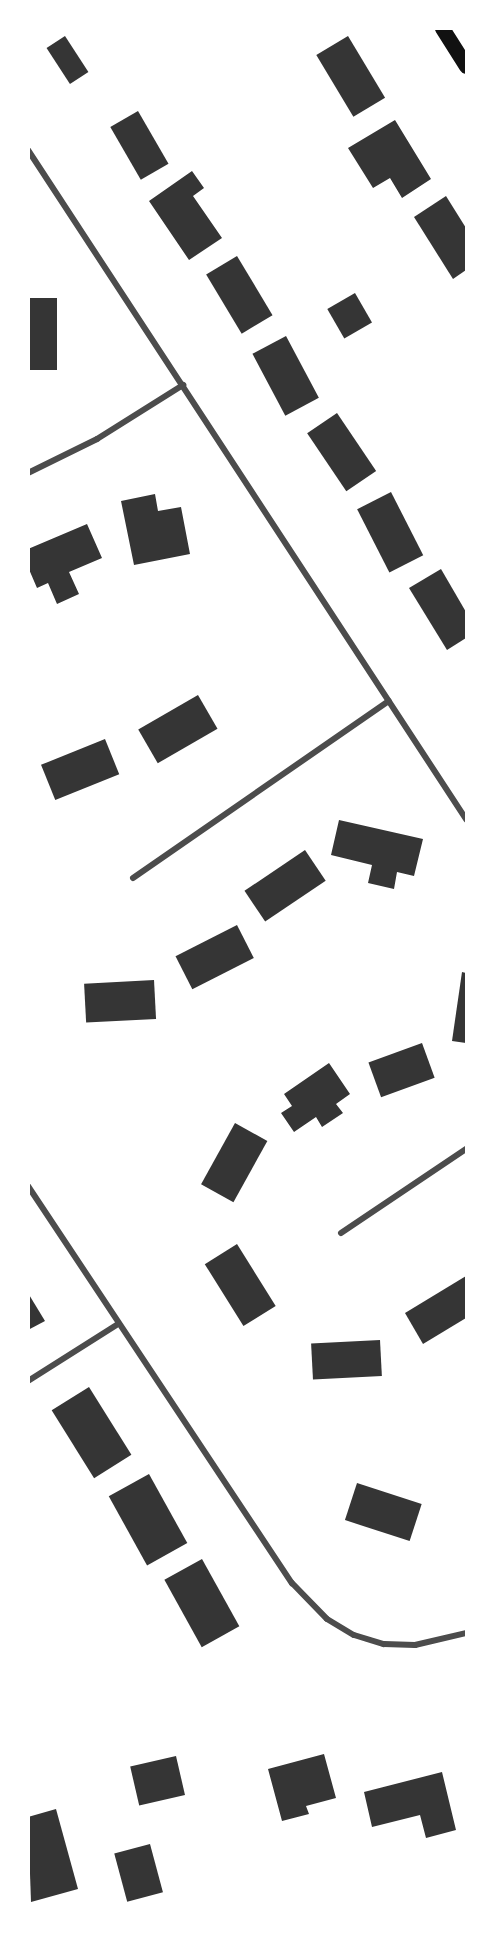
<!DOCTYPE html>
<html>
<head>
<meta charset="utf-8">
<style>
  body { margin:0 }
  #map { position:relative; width:495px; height:1950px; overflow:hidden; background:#fff; font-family:"Exo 2",sans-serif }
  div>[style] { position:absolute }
  .building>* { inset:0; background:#353535; transform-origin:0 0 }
  .minor>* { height:6px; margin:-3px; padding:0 3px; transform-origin:3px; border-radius:3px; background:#4c4c4c }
  .primary>* { height:15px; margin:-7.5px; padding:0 7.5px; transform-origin:7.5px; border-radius:7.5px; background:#111 }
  span { translate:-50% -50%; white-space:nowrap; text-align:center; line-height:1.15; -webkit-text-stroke:5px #fff; paint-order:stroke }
  .frame { position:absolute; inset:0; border:30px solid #fff; pointer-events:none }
</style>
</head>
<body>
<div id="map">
  <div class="building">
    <div style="left:65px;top:36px;width:43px;height:22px;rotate:57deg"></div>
    <div style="left:348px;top:36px;width:72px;height:37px;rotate:59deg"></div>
    <div style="left:138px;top:111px;width:61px;height:32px;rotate:60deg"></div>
    <div style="clip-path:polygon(395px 120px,431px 179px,402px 198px,390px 178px,373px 188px,348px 148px)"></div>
    <div style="clip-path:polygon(192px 171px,204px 188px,193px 196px,222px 238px,189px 260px,149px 201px)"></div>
    <div style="clip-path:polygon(446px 196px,466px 228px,466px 270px,453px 279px,414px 217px)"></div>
    <div style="left:237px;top:256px;width:69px;height:36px;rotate:59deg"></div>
    <div style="left:355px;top:293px;width:34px;height:32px;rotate:60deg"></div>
    <div style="left:28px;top:298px;width:29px;height:72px"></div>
    <div style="left:286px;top:336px;width:70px;height:38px;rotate:62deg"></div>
    <div style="left:337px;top:413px;width:70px;height:36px;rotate:56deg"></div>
    <div style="left:391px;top:492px;width:71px;height:38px;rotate:63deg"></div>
    <div style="clip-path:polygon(155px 494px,158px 511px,181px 507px,190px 554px,134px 565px,121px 501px)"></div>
    <div style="clip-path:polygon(87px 524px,102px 558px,69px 572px,79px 594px,57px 604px,48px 583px,37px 588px,28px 567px,28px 549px)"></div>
    <div style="clip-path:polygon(441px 569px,466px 612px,466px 638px,447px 650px,409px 588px)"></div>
    <div style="left:198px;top:695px;width:39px;height:69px;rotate:60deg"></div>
    <div style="left:105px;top:739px;width:38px;height:69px;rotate:68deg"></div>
    <div style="clip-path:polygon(339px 820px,423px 839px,414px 876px,397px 872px,394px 889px,368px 883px,372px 865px,331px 855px)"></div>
    <div style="left:305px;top:850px;width:37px;height:73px;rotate:56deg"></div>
    <div style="left:237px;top:925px;width:37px;height:69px;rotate:63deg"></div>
    <div style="clip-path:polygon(462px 972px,466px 973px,466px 1043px,452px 1041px)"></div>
    <div style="left:154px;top:980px;width:39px;height:70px;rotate:87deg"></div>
    <div style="left:422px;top:1043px;width:37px;height:57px;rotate:70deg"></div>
    <div style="clip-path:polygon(329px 1063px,350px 1094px,336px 1104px,343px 1113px,322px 1127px,316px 1117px,294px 1132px,281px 1113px,292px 1106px,284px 1094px)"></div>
    <div style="left:235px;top:1123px;width:37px;height:70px;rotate:29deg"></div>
    <div style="left:237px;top:1244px;width:73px;height:38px;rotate:58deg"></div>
    <div style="clip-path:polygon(466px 1276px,466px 1318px,423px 1344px,405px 1313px)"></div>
    <div style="clip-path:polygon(28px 1293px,45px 1321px,28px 1330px)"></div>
    <div style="left:380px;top:1340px;width:36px;height:69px;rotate:87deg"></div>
    <div style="left:89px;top:1387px;width:80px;height:44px;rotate:58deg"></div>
    <div style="left:149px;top:1474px;width:79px;height:46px;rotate:61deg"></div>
    <div style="left:357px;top:1483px;width:68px;height:39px;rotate:18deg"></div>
    <div style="left:202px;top:1559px;width:77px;height:43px;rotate:61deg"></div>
    <div style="clip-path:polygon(324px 1754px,336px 1798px,306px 1806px,309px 1814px,282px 1821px,268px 1769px)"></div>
    <div style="left:176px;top:1756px;width:40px;height:47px;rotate:77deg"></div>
    <div style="clip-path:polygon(442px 1772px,456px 1830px,426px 1838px,420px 1815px,372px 1827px,364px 1792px)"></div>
    <div style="clip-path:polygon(56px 1809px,78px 1889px,31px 1902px,28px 1817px)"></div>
    <div style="left:150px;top:1844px;width:50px;height:37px;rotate:75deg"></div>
  </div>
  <div class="minor">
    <div style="left:28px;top:150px;width:800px;rotate:56.79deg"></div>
    <div style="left:28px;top:473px;width:77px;rotate:-26.2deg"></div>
    <div style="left:97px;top:439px;width:102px;rotate:-32.1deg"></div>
    <div style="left:133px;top:878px;width:311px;rotate:-34.7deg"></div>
    <div style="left:28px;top:1186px;width:477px;rotate:56.4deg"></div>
    <div style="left:292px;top:1583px;width:50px;rotate:45.8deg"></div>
    <div style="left:327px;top:1619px;width:31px;rotate:31deg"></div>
    <div style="left:354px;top:1635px;width:31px;rotate:17deg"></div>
    <div style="left:384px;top:1644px;width:31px;rotate:2deg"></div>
    <div style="left:415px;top:1645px;width:52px;rotate:-13.2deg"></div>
    <div style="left:341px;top:1233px;width:151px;rotate:-33.9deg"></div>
    <div style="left:28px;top:1381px;width:107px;rotate:-32.3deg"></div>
  </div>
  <div class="primary">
    <div style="left:442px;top:28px;width:45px;rotate:57.7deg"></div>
  </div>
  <div class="frame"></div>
</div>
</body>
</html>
